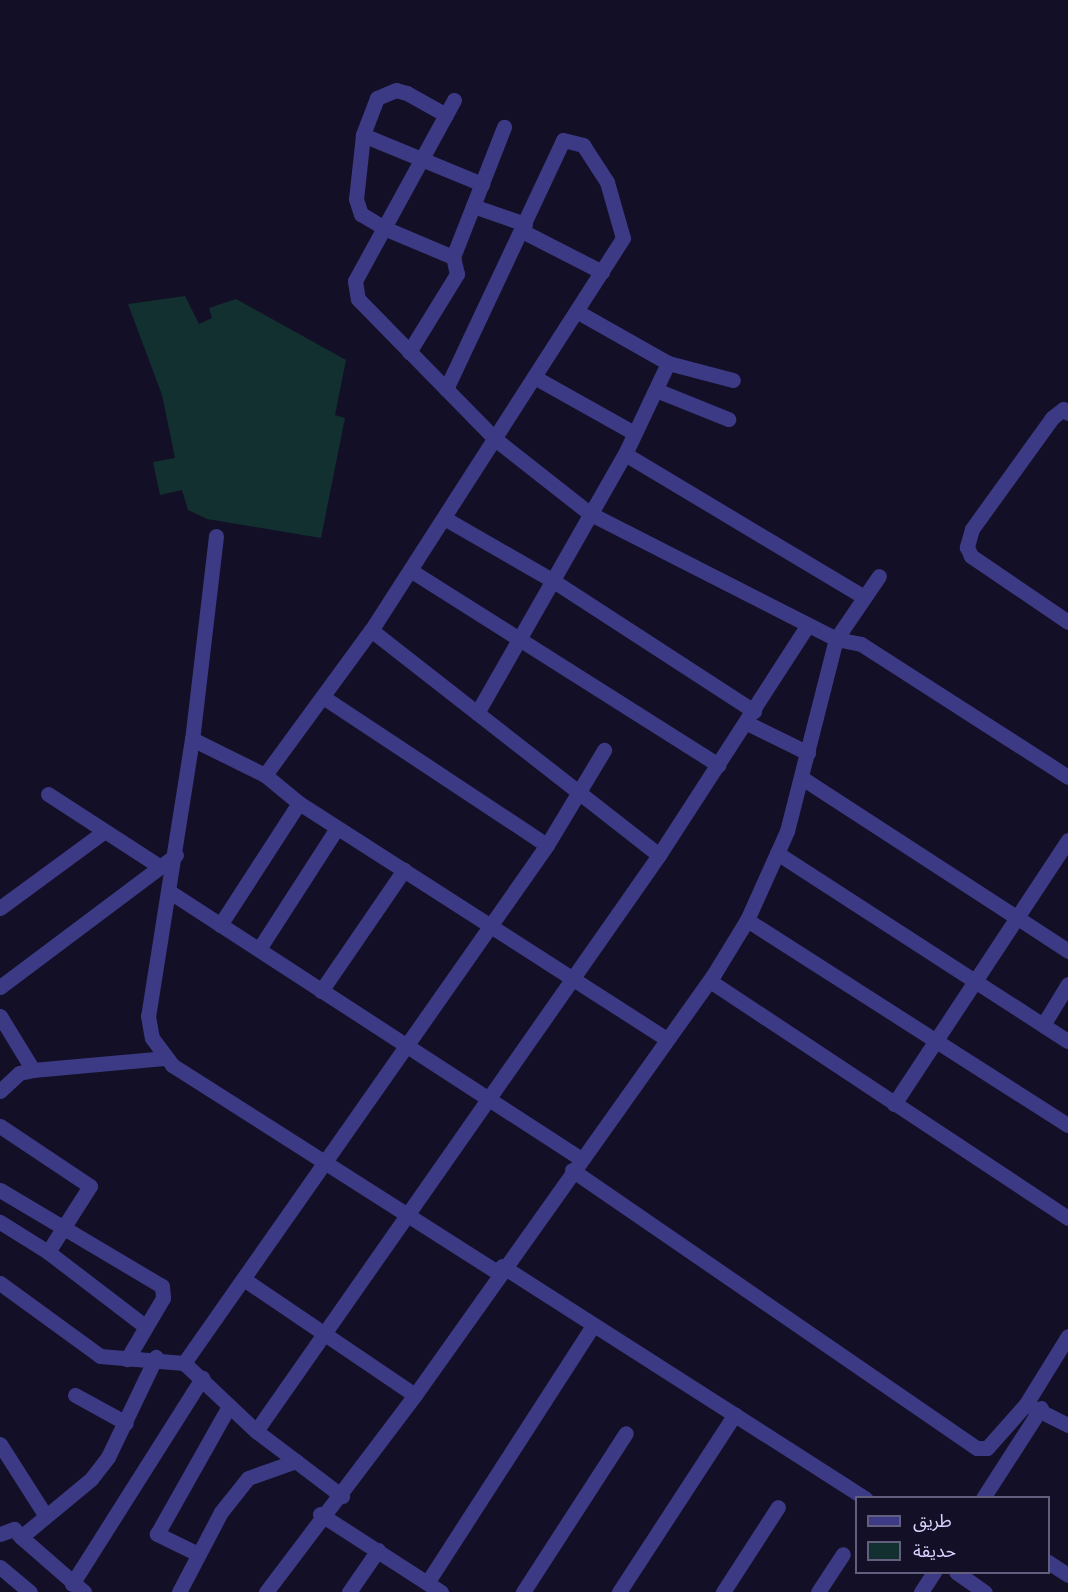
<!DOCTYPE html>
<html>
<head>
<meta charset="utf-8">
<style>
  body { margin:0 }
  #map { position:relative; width:1068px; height:1592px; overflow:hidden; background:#130f26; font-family:"Asap Condensed","Noto Sans Arabic",sans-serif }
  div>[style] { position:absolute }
  .green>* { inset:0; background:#12302f }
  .minor>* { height:15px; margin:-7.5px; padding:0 7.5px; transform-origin:7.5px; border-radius:7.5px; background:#3d3a85 }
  span { translate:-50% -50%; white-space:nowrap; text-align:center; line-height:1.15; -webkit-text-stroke:4.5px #130f26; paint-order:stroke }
  .legend { position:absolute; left:855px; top:1496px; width:195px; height:78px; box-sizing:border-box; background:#130f26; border:2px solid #625e7d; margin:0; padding:8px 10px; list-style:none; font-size:18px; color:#d9d4ff }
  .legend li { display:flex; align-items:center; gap:12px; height:30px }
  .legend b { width:30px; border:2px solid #625e7d }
</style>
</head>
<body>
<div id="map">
  <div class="green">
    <div style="clip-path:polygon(185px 296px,199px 324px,212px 318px,209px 308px,236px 299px,346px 360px,335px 415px,345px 418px,321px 538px,207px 519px,188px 510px,182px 490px,160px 495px,153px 462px,175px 458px,162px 395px,128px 304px)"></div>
  </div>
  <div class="minor">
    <div style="left:454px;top:100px;width:206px;rotate:118.7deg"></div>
    <div style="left:355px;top:281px;width:18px;rotate:81deg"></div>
    <div style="left:358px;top:299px;width:196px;rotate:45.6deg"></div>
    <div style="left:495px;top:439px;width:120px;rotate:38.2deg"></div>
    <div style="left:589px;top:513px;width:277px;rotate:27deg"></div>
    <div style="left:836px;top:639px;width:25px;rotate:11deg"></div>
    <div style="left:861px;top:644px;width:246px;rotate:32.7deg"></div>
    <div style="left:446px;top:115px;width:45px;rotate:-150.6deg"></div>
    <div style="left:407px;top:93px;width:11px;rotate:-165deg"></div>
    <div style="left:396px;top:90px;width:21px;rotate:157deg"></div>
    <div style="left:377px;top:98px;width:40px;rotate:111deg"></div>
    <div style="left:363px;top:135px;width:64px;rotate:96.2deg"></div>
    <div style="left:356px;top:199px;width:16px;rotate:72deg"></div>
    <div style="left:361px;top:214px;width:27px;rotate:31deg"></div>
    <div style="left:384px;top:228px;width:75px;rotate:22.8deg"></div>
    <div style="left:363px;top:135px;width:129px;rotate:22.4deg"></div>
    <div style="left:473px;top:206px;width:55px;rotate:19.1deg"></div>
    <div style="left:522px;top:231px;width:90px;rotate:27.1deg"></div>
    <div style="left:578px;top:312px;width:103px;rotate:29.5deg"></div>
    <div style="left:409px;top:352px;width:92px;rotate:-58.4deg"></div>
    <div style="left:457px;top:274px;width:17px;rotate:-103deg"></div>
    <div style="left:453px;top:257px;width:140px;rotate:-68.6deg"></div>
    <div style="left:536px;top:378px;width:112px;rotate:29.3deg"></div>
    <div style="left:446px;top:389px;width:275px;rotate:-64.8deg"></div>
    <div style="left:563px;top:140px;width:21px;rotate:14deg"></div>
    <div style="left:583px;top:145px;width:44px;rotate:57deg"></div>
    <div style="left:607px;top:182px;width:58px;rotate:74.1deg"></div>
    <div style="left:623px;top:238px;width:466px;rotate:122.7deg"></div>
    <div style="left:371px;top:630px;width:180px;rotate:126.2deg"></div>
    <div style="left:265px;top:775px;width:44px;rotate:39.5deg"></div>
    <div style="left:299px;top:803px;width:435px;rotate:32.7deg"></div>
    <div style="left:656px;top:390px;width:78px;rotate:21.9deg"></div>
    <div style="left:1068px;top:413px;width:6px;rotate:-141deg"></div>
    <div style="left:1063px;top:409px;width:14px;rotate:141deg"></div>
    <div style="left:1052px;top:418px;width:137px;rotate:125.8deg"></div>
    <div style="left:972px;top:529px;width:19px;rotate:106deg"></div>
    <div style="left:967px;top:547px;width:10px;rotate:66deg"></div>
    <div style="left:971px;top:556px;width:117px;rotate:34.2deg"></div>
    <div style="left:625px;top:454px;width:279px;rotate:30.9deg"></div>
    <div style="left:444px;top:518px;width:125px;rotate:29.9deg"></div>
    <div style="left:552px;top:580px;width:241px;rotate:33deg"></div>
    <div style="left:216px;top:536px;width:204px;rotate:96.7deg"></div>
    <div style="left:192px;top:739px;width:280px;rotate:99deg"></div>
    <div style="left:148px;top:1016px;width:22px;rotate:80deg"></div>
    <div style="left:152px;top:1038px;width:34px;rotate:53deg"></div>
    <div style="left:172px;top:1065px;width:387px;rotate:32.5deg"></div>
    <div style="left:410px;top:570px;width:365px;rotate:32.3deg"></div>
    <div style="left:371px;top:630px;width:365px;rotate:38deg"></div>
    <div style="left:323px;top:697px;width:268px;rotate:33.5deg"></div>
    <div style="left:477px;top:713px;width:298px;rotate:-60.3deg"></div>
    <div style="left:625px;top:454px;width:101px;rotate:-64.7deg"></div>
    <div style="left:668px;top:363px;width:67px;rotate:14.7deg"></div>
    <div style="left:747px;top:723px;width:68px;rotate:26.2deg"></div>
    <div style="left:192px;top:739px;width:81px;rotate:26.3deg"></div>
    <div style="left:802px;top:778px;width:317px;rotate:33deg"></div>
    <div style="left:48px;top:794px;width:132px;rotate:33deg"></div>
    <div style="left:777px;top:853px;width:346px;rotate:32.9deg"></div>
    <div style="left:170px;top:892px;width:489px;rotate:33deg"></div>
    <div style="left:0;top:908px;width:127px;rotate:-36.3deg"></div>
    <div style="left:747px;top:920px;width:381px;rotate:32.6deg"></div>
    <div style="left:220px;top:925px;width:145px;rotate:-57.1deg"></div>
    <div style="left:259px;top:949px;width:144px;rotate:-57.2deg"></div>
    <div style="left:710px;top:981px;width:429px;rotate:33.5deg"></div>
    <div style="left:0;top:987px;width:220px;rotate:-36.9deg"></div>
    <div style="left:321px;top:991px;width:147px;rotate:-55.6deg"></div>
    <div style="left:0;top:1016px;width:63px;rotate:58.6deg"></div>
    <div style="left:1043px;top:1025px;width:48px;rotate:-58.6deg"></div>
    <div style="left:0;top:1091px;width:26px;rotate:-43deg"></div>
    <div style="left:19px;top:1073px;width:14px;rotate:-12deg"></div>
    <div style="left:33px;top:1070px;width:134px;rotate:-5.2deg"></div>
    <div style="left:894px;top:1104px;width:316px;rotate:-56.6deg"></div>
    <div style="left:0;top:1126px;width:108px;rotate:33.7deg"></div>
    <div style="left:90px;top:1186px;width:78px;rotate:122.5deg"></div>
    <div style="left:48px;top:1252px;width:57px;rotate:-148deg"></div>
    <div style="left:572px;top:1170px;width:491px;rotate:34.5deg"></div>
    <div style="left:977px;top:1448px;width:10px"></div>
    <div style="left:987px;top:1448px;width:59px;rotate:-48.4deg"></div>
    <div style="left:1026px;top:1404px;width:47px;rotate:26.6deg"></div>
    <div style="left:0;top:1190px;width:188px;rotate:30.7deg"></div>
    <div style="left:162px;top:1286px;width:12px;rotate:85deg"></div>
    <div style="left:163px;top:1298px;width:71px;rotate:120.5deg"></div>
    <div style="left:48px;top:1252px;width:123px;rotate:37.4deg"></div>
    <div style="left:502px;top:1266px;width:431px;rotate:32.6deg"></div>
    <div style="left:245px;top:1280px;width:205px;rotate:34.1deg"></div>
    <div style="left:0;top:1283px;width:124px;rotate:36.1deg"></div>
    <div style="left:100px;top:1356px;width:84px;rotate:4.8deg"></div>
    <div style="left:184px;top:1363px;width:99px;rotate:43.4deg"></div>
    <div style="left:256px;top:1431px;width:108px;rotate:37.1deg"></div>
    <div style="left:184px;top:1363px;width:633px;rotate:-54.98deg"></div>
    <div style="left:547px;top:845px;width:111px;rotate:-59deg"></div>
    <div style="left:75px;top:1395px;width:58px;rotate:28.8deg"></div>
    <div style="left:1026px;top:1404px;width:80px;rotate:-58.3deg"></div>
    <div style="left:256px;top:1431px;width:703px;rotate:-55.02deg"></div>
    <div style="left:659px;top:855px;width:274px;rotate:-57.1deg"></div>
    <div style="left:0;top:1444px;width:82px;rotate:57.5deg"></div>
    <div style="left:983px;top:1498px;width:107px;rotate:-57.2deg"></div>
    <div style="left:320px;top:1514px;width:144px;rotate:32.8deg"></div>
    <div style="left:0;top:1534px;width:15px;rotate:-20deg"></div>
    <div style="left:14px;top:1529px;width:11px;rotate:49deg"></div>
    <div style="left:21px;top:1537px;width:91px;rotate:-39.6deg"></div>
    <div style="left:91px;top:1479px;width:28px;rotate:-52deg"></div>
    <div style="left:108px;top:1457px;width:111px;rotate:-64.4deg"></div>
    <div style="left:21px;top:1537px;width:84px;rotate:41.1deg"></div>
    <div style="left:198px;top:1554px;width:46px;rotate:-154deg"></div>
    <div style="left:157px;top:1534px;width:147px;rotate:-60.6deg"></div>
    <div style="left:1048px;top:1562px;width:24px;rotate:33deg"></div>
    <div style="left:0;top:1567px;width:39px;rotate:40deg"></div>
    <div style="left:956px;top:1572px;width:35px;rotate:35deg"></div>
    <div style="left:427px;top:1583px;width:307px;rotate:-57.2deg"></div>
    <div style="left:72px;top:1584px;width:244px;rotate:-57.7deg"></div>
    <div style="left:179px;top:1592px;width:90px;rotate:-62.3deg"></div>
    <div style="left:221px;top:1512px;width:43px;rotate:-51.5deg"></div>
    <div style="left:248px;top:1478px;width:51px;rotate:-19.5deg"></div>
    <div style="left:266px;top:1592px;width:247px;rotate:-52.9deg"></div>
    <div style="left:415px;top:1395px;width:516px;rotate:-54.62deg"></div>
    <div style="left:714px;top:974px;width:63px;rotate:-58.6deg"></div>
    <div style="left:747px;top:920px;width:98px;rotate:-65.8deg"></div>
    <div style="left:787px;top:831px;width:198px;rotate:-75.7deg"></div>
    <div style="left:836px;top:639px;width:76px;rotate:-55.7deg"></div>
    <div style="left:349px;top:1592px;width:51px;rotate:-55.4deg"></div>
    <div style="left:523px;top:1592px;width:189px;rotate:-57.1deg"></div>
    <div style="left:619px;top:1592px;width:212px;rotate:-56.9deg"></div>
    <div style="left:723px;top:1592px;width:101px;rotate:-57.1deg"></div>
    <div style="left:818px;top:1592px;width:45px;rotate:-56.7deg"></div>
    <div style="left:921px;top:1592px;width:24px;rotate:-57deg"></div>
  </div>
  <ul class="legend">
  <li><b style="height:8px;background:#3d3a85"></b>طريق</li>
  <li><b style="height:16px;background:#12302f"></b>حديقة</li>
  </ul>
</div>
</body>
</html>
